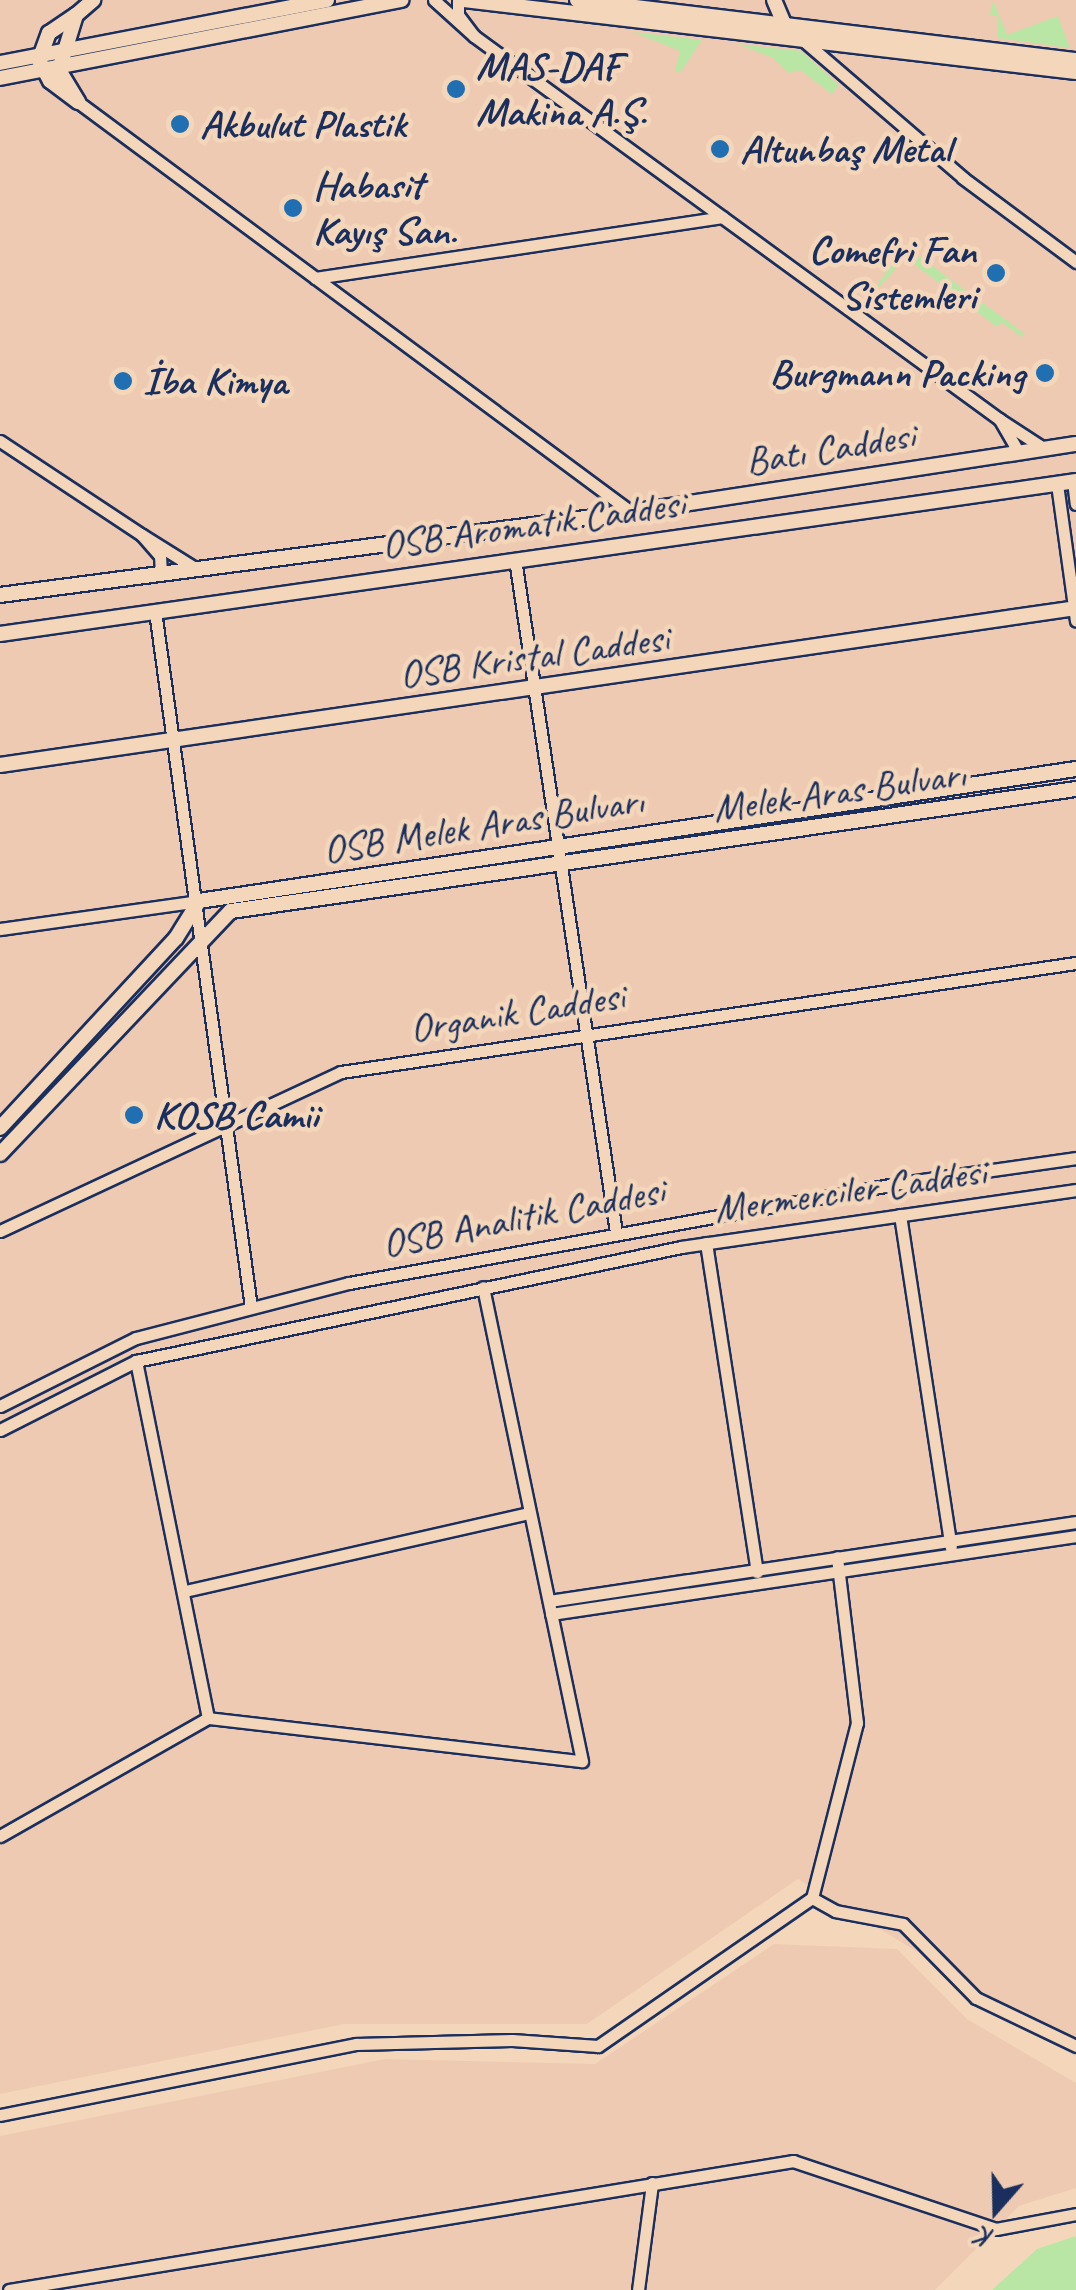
<!DOCTYPE html>
<html>
<head>
<meta charset="utf-8">
<style>
  body { margin:0 }
  #map { position:relative; width:1076px; height:2290px; overflow:hidden; background:#f4d7ba; font-family:Caveat,sans-serif }
  div>[style] { position:absolute }
  .built>* { inset:0; background:#efcab2 }
  .green>* { inset:0; background:#b9e6a4 }
  .roads { filter:drop-shadow(2px 0 #1b2f5e) drop-shadow(-2px 0 #1b2f5e) drop-shadow(0 2px #1b2f5e) drop-shadow(0 -2px #1b2f5e) }
  .minor>* { height:11px; margin:-5.5px; padding:0 5.5px; transform-origin:5.5px; border-radius:5.5px; background:#f4d7ba }
  .tertiary>* { height:14px; margin:-7px; padding:0 7px; transform-origin:7px; border-radius:7px; background:#f4d7ba }
  .dots>* { width:28px; height:28px; translate:-50% -50%; box-sizing:border-box; border:5px solid #f4d7ba; border-radius:50% }
  span { translate:-50% -50%; white-space:nowrap; text-align:center; line-height:1.15; -webkit-text-stroke:9px #f4d7ba; paint-order:stroke }
  .poi-label { font-size:40px; color:#1b2f5e; font-weight:700 }
  .left { translate:0 -50%; text-align:left }
  .right { translate:-100% -50%; text-align:right }
  .street-label { font-size:40px; color:#1b2f5e }
  .north { position:absolute; left:946px; top:2160px; width:100px; height:100px; -webkit-text-stroke:8px #f4d7ba; paint-order:stroke; rotate:200deg; font-size:28px; font-weight:700; line-height:40px; text-align:center; color:#1b2f5e }
  .north::after { content:''; display:block; margin:auto; width:35px; height:45px; background:#1b2f5e; clip-path:polygon(50% 0,100% 100%,50% 72%,0 100%) }
</style>
</head>
<body>
<div id="map">
  <div class="built">
    <div style="clip-path:polygon(0 0,1076px 0,1076px 2049px,798px 1879px,587px 2024px,344px 2024px,0 2094px)"></div>
    <div style="clip-path:polygon(774px 1944px,897px 1949px,967px 2019px,1076px 2083px,1076px 2188px,1019px 2206px,935px 2290px,0 2290px,0 2136px,385px 2059px,595px 2064px)"></div>
  </div>
  <div class="green">
    <div style="clip-path:polygon(993px 0,1007px 35px,1058px 16px,1070px 48px,998px 38px,998px 16px,990px 15px)"></div>
    <div style="clip-path:polygon(633px 32px,702px 40px,680px 73px,675px 70px,680px 51px)"></div>
    <div style="clip-path:polygon(738px 44px,801px 51px,839px 85px,832px 94px,800px 70px,789px 73px,773px 58px)"></div>
    <div style="clip-path:polygon(905px 246px,1025px 334px,1022px 337px,1001px 322px,997px 327px,906px 258px,866px 301px)"></div>
    <div style="clip-path:polygon(1076px 2236px,1076px 2290px,992px 2290px,1037px 2249px)"></div>
  </div>
  <div class="roads">
    <div class="minor">
      <div style="left:434px;top:0;width:54px;rotate:42deg"></div>
      <div style="left:474px;top:36px;width:26px;rotate:-127deg"></div>
      <div style="left:458px;top:15px;width:15px;rotate:-90deg"></div>
      <div style="left:474px;top:36px;width:650px;rotate:36.11deg"></div>
      <div style="left:804px;top:41px;width:210px;rotate:40.7deg"></div>
      <div style="left:963px;top:178px;width:141px;rotate:36.6deg"></div>
      <div style="left:78px;top:102px;width:688px;rotate:36.55deg"></div>
      <div style="left:315px;top:278px;width:412px;rotate:-8.5deg"></div>
      <div style="left:0;top:441px;width:170px;rotate:33.5deg"></div>
      <div style="left:1019px;top:453px;width:39px;rotate:-120deg"></div>
      <div style="left:999px;top:419px;width:55px;rotate:33.1deg"></div>
      <div style="left:1073px;top:481px;width:23px;rotate:83deg"></div>
      <div style="left:1057px;top:484px;width:138px;rotate:82.1deg"></div>
      <div style="left:515px;top:559px;width:681px;rotate:81.47deg"></div>
      <div style="left:161px;top:574px;width:18px;rotate:-93deg"></div>
      <div style="left:160px;top:556px;width:28px;rotate:-131deg"></div>
      <div style="left:142px;top:535px;width:66px;rotate:32deg"></div>
      <div style="left:155px;top:611px;width:703px;rotate:82.15deg"></div>
      <div style="left:0;top:929px;width:201px;rotate:-8deg"></div>
      <div style="left:900px;top:1215px;width:336px;rotate:81.3deg"></div>
      <div style="left:0;top:1231px;width:376px;rotate:-25deg"></div>
      <div style="left:341px;top:1072px;width:743px;rotate:-8.44deg"></div>
      <div style="left:706px;top:1243px;width:333px;rotate:81.2deg"></div>
      <div style="left:136px;top:1361px;width:364px;rotate:78.6deg"></div>
      <div style="left:0;top:1406px;width:152px;rotate:-26.6deg"></div>
      <div style="left:136px;top:1338px;width:220px;rotate:-14.5deg"></div>
      <div style="left:349px;top:1283px;width:561px;rotate:-10.27deg"></div>
      <div style="left:901px;top:1183px;width:177px;rotate:-8.1deg"></div>
      <div style="left:0;top:1430px;width:153px;rotate:-26.9deg"></div>
      <div style="left:136px;top:1361px;width:557px;rotate:-11.81deg"></div>
      <div style="left:681px;top:1247px;width:399px;rotate:-8.2deg"></div>
      <div style="left:185px;top:1591px;width:352px;rotate:-12.8deg"></div>
      <div style="left:549px;top:1601px;width:533px;rotate:-8.53deg"></div>
      <div style="left:551px;top:1614px;width:531px;rotate:-8.45deg"></div>
      <div style="left:0;top:1836px;width:239px;rotate:-29.6deg"></div>
      <div style="left:208px;top:1718px;width:376px;rotate:6.6deg"></div>
      <div style="left:582px;top:1761px;width:484px;rotate:-101.8deg"></div>
      <div style="left:812px;top:1898px;width:26px;rotate:29deg"></div>
      <div style="left:835px;top:1911px;width:69px;rotate:10.8deg"></div>
      <div style="left:903px;top:1924px;width:104px;rotate:45.4deg"></div>
      <div style="left:976px;top:1998px;width:111px;rotate:25.6deg"></div>
      <div style="left:0;top:2115px;width:363px;rotate:-11.3deg"></div>
      <div style="left:356px;top:2044px;width:156px;rotate:-1.5deg"></div>
      <div style="left:512px;top:2040px;width:86px;rotate:4deg"></div>
      <div style="left:598px;top:2046px;width:260px;rotate:-34.7deg"></div>
      <div style="left:812px;top:1898px;width:181px;rotate:-75.6deg"></div>
      <div style="left:857px;top:1723px;width:167px;rotate:-96.9deg"></div>
      <div style="left:9px;top:2290px;width:795px;rotate:-9.34deg"></div>
      <div style="left:793px;top:2161px;width:214px;rotate:18.5deg"></div>
      <div style="left:996px;top:2229px;width:81px;rotate:-10.6deg"></div>
      <div style="left:638px;top:2290px;width:108px;rotate:-82.5deg"></div>
    </div>
    <div class="tertiary">
      <div style="left:464px;top:0;width:616px;rotate:6.71deg"></div>
      <div style="left:577px;top:0;width:503px;rotate:6.86deg"></div>
      <div style="left:774px;top:0;width:26px;rotate:67deg"></div>
      <div style="left:76px;top:15px;width:58px;rotate:107.2deg"></div>
      <div style="left:59px;top:70px;width:37px;rotate:59deg"></div>
      <div style="left:78px;top:102px;width:35px;rotate:-143deg"></div>
      <div style="left:50px;top:81px;width:24px;rotate:-118deg"></div>
      <div style="left:39px;top:60px;width:29px;rotate:-70deg"></div>
      <div style="left:49px;top:33px;width:32px;rotate:-34deg"></div>
      <div style="left:76px;top:15px;width:23px;rotate:-41deg"></div>
      <div style="left:0;top:63px;width:333px;rotate:-10.9deg"></div>
      <div style="left:0;top:78px;width:409px;rotate:-11deg"></div>
      <div style="left:0;top:595px;width:636px;rotate:-7.49deg"></div>
      <div style="left:631px;top:512px;width:450px;rotate:-8.7deg"></div>
      <div style="left:0;top:634px;width:1087px;rotate:-8.09deg"></div>
      <div style="left:0;top:765px;width:1087px;rotate:-8.3deg"></div>
      <div style="left:0;top:1128px;width:259px;rotate:-47.2deg"></div>
      <div style="left:176px;top:938px;width:44px;rotate:-58.1deg"></div>
      <div style="left:199px;top:901px;width:887px;rotate:-8.56deg"></div>
      <div style="left:0;top:1154px;width:335px;rotate:-46.5deg"></div>
      <div style="left:231px;top:911px;width:854px;rotate:-8.22deg"></div>
    </div>
  </div>
  <div class="dots">
    <div style="left:456px;top:89px;background:#1f6fb2"></div>
    <div style="left:180px;top:124px;background:#1f6fb2"></div>
    <div style="left:720px;top:149px;background:#1f6fb2"></div>
    <div style="left:293px;top:208px;background:#1f6fb2"></div>
    <div style="left:996px;top:273px;background:#1f6fb2"></div>
    <div style="left:1045px;top:373px;background:#1f6fb2"></div>
    <div style="left:123px;top:381px;background:#1f6fb2"></div>
    <div style="left:134px;top:1115px;background:#1f6fb2"></div>
  </div>
  <div class="poi-label">
    <span class="left" style="left:476px;top:89px">MAS-DAF<br>Makina A.Ş.</span>
    <span class="left" style="left:200px;top:124px">Akbulut Plastik</span>
    <span class="left" style="left:740px;top:149px">Altunbaş Metal</span>
    <span class="left" style="left:313px;top:208px">Habasit<br>Kayış San.</span>
    <span class="right" style="left:976px;top:273px">Comefri Fan<br>Sistemleri</span>
    <span class="right" style="left:1025px;top:373px">Burgmann Packing</span>
    <span class="left" style="left:143px;top:381px">İba Kimya</span>
    <span class="left" style="left:154px;top:1115px">KOSB Camii</span>
  </div>
  <div class="street-label">
    <span style="left:830px;top:448px;rotate:-9deg">Batı Caddesi</span>
    <span style="left:533px;top:524px;rotate:-8deg">OSB Aromatik Caddesi</span>
    <span style="left:534px;top:656px;rotate:-8deg">OSB Kristal Caddesi</span>
    <span style="left:839px;top:791px;rotate:-8deg">Melek Aras Bulvarı</span>
    <span style="left:483px;top:825px;rotate:-9deg">OSB Melek Aras Bulvarı</span>
    <span style="left:517px;top:1012px;rotate:-9deg">Organik Caddesi</span>
    <span style="left:850px;top:1190px;rotate:-8deg">Mermerciler Caddesi</span>
    <span style="left:523px;top:1217px;rotate:-11deg">OSB Analitik Caddesi</span>
  </div>
  <div class="north">K</div>
</div>
</body>
</html>
